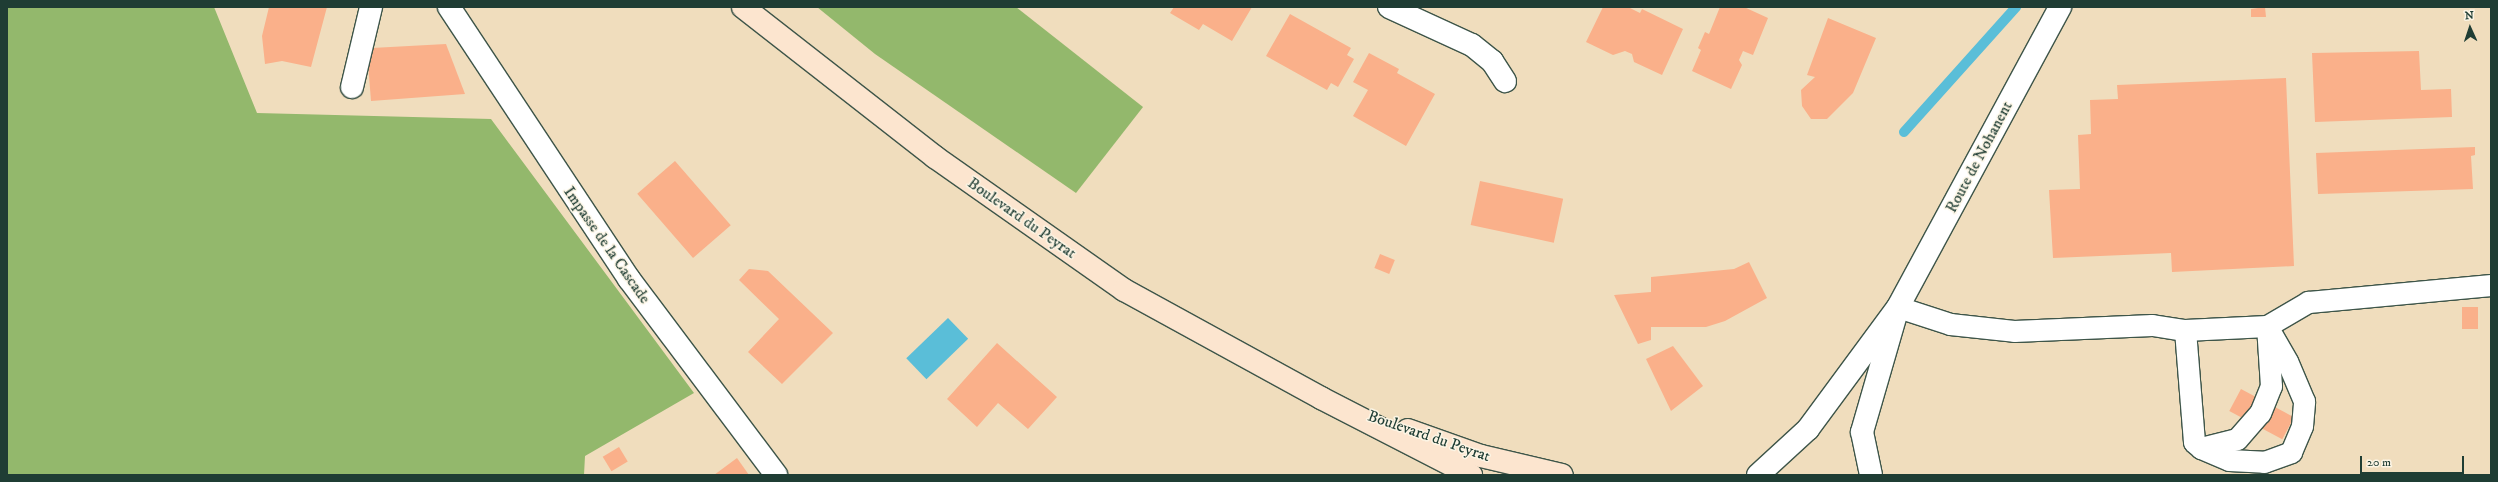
<!DOCTYPE html>
<html>
<head>
<meta charset="utf-8">
<style>
  body { margin:0 }
  #map { position:relative; width:2498px; height:482px; overflow:hidden; background:#f0ddbd; font-family:"IM FELL DW Pica",serif }
  div>[style] { position:absolute }
  .forest>* { inset:0; background:#93b86c }
  .water>* { inset:0; background:#5abed8; transform-origin:0 0 }
  .stream>* { height:10px; margin:-5px; padding:0 5px; transform-origin:5px; border-radius:5px; background:#5abed8 }
  .building>* { inset:0; background:#fab08a; transform-origin:0 0 }
  .roads { filter:drop-shadow(1px 0 #3e5549) drop-shadow(-1px 0 #3e5549) drop-shadow(0 1px #3e5549) drop-shadow(0 -1px #3e5549) }
  .service>* { height:21px; margin:-10.5px; padding:0 10.5px; transform-origin:10.5px; border-radius:10.5px; background:#fff }
  .minor>* { height:22px; margin:-11px; padding:0 11px; transform-origin:11px; border-radius:11px; background:#fff }
  .tertiary>* { height:22px; margin:-11px; padding:0 11px; transform-origin:11px; border-radius:11px; background:#fff }
  .secondary>* { height:22px; margin:-11px; padding:0 11px; transform-origin:11px; border-radius:11px; background:#fce5cf }
  span { translate:-50% -50%; white-space:nowrap; text-align:center; line-height:1.15; -webkit-text-stroke:3px #fcf5e5; paint-order:stroke }
  .street-label { font-size:16px; color:#1f3d34 }
  .frame { position:absolute; inset:0; border:8px solid #1f3d34; pointer-events:none }
  .north { position:absolute; left:2450px; top:8px; width:40px; height:40px; -webkit-text-stroke:3px #fcf5e5; paint-order:stroke; rotate:357deg; font-size:11px; font-weight:700; line-height:16px; text-align:center; color:#1f3d34 }
  .north::after { content:''; display:block; margin:auto; width:14px; height:18px; background:#1f3d34; clip-path:polygon(50% 0,100% 100%,50% 72%,0 100%) }
  .scale { position:absolute; left:2360px; top:456px; width:104px; height:18px; box-sizing:border-box; border:2px solid #1f3d34; border-top:0; padding-left:5px; font-size:12px; line-height:14px; white-space:nowrap; color:#1f3d34; -webkit-text-stroke:3px #fcf5e5; paint-order:stroke }
</style>
</head>
<body>
<div id="map">
  <div class="forest">
    <div style="clip-path:polygon(7px 7px,214px 7px,257px 113px,491px 119px,694px 393px,585px 456px,584px 475px,7px 475px)"></div>
    <div style="clip-path:polygon(817px 7px,1016px 7px,1143px 107px,1076px 193px,875px 54px)"></div>
  </div>
  <div class="water">
    <div style="left:948px;top:318px;width:29px;height:58px;rotate:46deg"></div>
  </div>
  <div class="stream">
    <div style="left:1904px;top:132px;width:168px;rotate:-48.1deg"></div>
  </div>
  <div class="building">
    <div style="clip-path:polygon(269px 7px,327px 7px,311px 67px,282px 61px,265px 64px,262px 36px)"></div>
    <div style="clip-path:polygon(1174px 7px,1252px 7px,1232px 41px,1203px 24px,1199px 30px,1170px 13px)"></div>
    <div style="clip-path:polygon(1603px 7px,1628px 7px,1640px 13px,1642px 9px,1683px 29px,1662px 75px,1634px 62px,1632px 54px,1625px 51px,1613px 55px,1586px 42px)"></div>
    <div style="clip-path:polygon(1720px 7px,1744px 7px,1768px 18px,1753px 55px,1743px 51px,1739px 60px,1742px 65px,1731px 89px,1692px 71px,1701px 50px,1698px 48px,1705px 32px,1709px 34px)"></div>
    <div style="clip-path:polygon(2265px 7px,2266px 17px,2251px 17px,2251px 9px)"></div>
    <div style="clip-path:polygon(1290px 14px,1351px 48px,1347px 55px,1354px 59px,1338px 87px,1331px 83px,1327px 90px,1266px 56px)"></div>
    <div style="clip-path:polygon(1828px 18px,1876px 38px,1853px 93px,1827px 119px,1811px 119px,1802px 106px,1801px 90px,1815px 77px,1807px 75px)"></div>
    <div style="clip-path:polygon(446px 44px,465px 94px,371px 101px,368px 63px,372px 48px)"></div>
    <div style="clip-path:polygon(2419px 51px,2421px 90px,2451px 89px,2452px 117px,2315px 122px,2312px 53px)"></div>
    <div style="clip-path:polygon(1369px 53px,1399px 69px,1397px 73px,1435px 94px,1406px 146px,1353px 116px,1368px 90px,1353px 82px)"></div>
    <div style="clip-path:polygon(2286px 78px,2294px 266px,2172px 272px,2171px 253px,2053px 258px,2049px 190px,2080px 189px,2078px 135px,2091px 134px,2090px 100px,2118px 99px,2117px 85px)"></div>
    <div style="clip-path:polygon(2475px 147px,2475px 155px,2471px 156px,2473px 189px,2318px 194px,2316px 153px)"></div>
    <div style="left:675px;top:161px;width:85px;height:50px;rotate:49deg"></div>
    <div style="left:1480px;top:181px;width:85px;height:45px;rotate:12deg"></div>
    <div style="left:1380px;top:254px;width:16px;height:15px;rotate:22deg"></div>
    <div style="clip-path:polygon(1749px 262px,1767px 298px,1725px 321px,1706px 327px,1651px 327px,1651px 340px,1638px 344px,1614px 295px,1651px 292px,1651px 277px,1734px 269px)"></div>
    <div style="clip-path:polygon(749px 269px,768px 271px,833px 333px,782px 384px,748px 352px,779px 319px,739px 280px)"></div>
    <div style="left:2478px;top:307px;width:22px;height:16px;rotate:90deg"></div>
    <div style="clip-path:polygon(997px 343px,1057px 397px,1028px 429px,998px 403px,977px 427px,947px 399px)"></div>
    <div style="clip-path:polygon(1673px 346px,1703px 386px,1671px 411px,1646px 359px)"></div>
    <div style="left:2241px;top:389px;width:60px;height:25px;rotate:28deg"></div>
    <div style="left:619px;top:447px;width:17px;height:19px;rotate:59deg"></div>
    <div style="clip-path:polygon(737px 458px,749px 475px,714px 475px)"></div>
  </div>
  <div class="roads">
    <div class="service">
      <div style="left:1898px;top:307px;width:55px;rotate:18.1deg"></div>
      <div style="left:1950px;top:324px;width:64px;rotate:6.2deg"></div>
      <div style="left:2014px;top:331px;width:138px;rotate:-2.5deg"></div>
      <div style="left:2152px;top:325px;width:33px;rotate:9deg"></div>
      <div style="left:2185px;top:330px;width:82px;rotate:-2.8deg"></div>
      <div style="left:2267px;top:326px;width:48px;rotate:-30.3deg"></div>
      <div style="left:2308px;top:302px;width:184px;rotate:-5.3deg"></div>
      <div style="left:2185px;top:330px;width:112px;rotate:85.4deg"></div>
      <div style="left:2194px;top:442px;width:9px;rotate:41deg"></div>
      <div style="left:2201px;top:448px;width:37px;rotate:-14deg"></div>
      <div style="left:2237px;top:439px;width:35px;rotate:-49deg"></div>
      <div style="left:2260px;top:413px;width:29px;rotate:-68deg"></div>
      <div style="left:2271px;top:386px;width:60px;rotate:-93.8deg"></div>
      <div style="left:2201px;top:448px;width:30px;rotate:23deg"></div>
      <div style="left:2229px;top:460px;width:35px;rotate:3deg"></div>
      <div style="left:2264px;top:462px;width:29px;rotate:-20deg"></div>
      <div style="left:2291px;top:452px;width:28px;rotate:-67deg"></div>
      <div style="left:2302px;top:426px;width:25px;rotate:-85deg"></div>
      <div style="left:2304px;top:401px;width:43px;rotate:-113deg"></div>
      <div style="left:2287px;top:361px;width:34px;rotate:-120deg"></div>
    </div>
    <div class="minor">
      <div style="left:449px;top:7px;width:326px;rotate:56.5deg"></div>
      <div style="left:629px;top:279px;width:245px;rotate:53.1deg"></div>
      <div style="left:1389px;top:7px;width:91px;rotate:24.6deg"></div>
      <div style="left:1472px;top:45px;width:26px;rotate:39deg"></div>
      <div style="left:1492px;top:61px;width:24px;rotate:57deg"></div>
      <div style="left:352px;top:87px;width:82px;rotate:-76.6deg"></div>
    </div>
    <div class="tertiary">
      <div style="left:1758px;top:475px;width:68px;rotate:-42.6deg"></div>
      <div style="left:1808px;top:429px;width:152px;rotate:-53.6deg"></div>
      <div style="left:1898px;top:307px;width:341px;rotate:-61.6deg"></div>
      <div style="left:1871px;top:475px;width:44px;rotate:-101.8deg"></div>
      <div style="left:1862px;top:432px;width:119px;rotate:-73.9deg"></div>
    </div>
    <div class="secondary">
      <div style="left:743px;top:7px;width:244px;rotate:38deg"></div>
      <div style="left:935px;top:157px;width:231px;rotate:35.1deg"></div>
      <div style="left:1124px;top:290px;width:225px;rotate:28.7deg"></div>
      <div style="left:1321px;top:398px;width:169px;rotate:27.2deg"></div>
      <div style="left:1408px;top:430px;width:77px;rotate:19.6deg"></div>
      <div style="left:1481px;top:456px;width:83px;rotate:13.2deg"></div>
    </div>
  </div>
  <div class="street-label">
    <span style="left:1979px;top:157px;rotate:-62deg">Route de Nohanent</span>
    <span style="left:1022px;top:218px;rotate:35deg">Boulevard du Peyrat</span>
    <span style="left:607px;top:245px;rotate:55deg">Impasse de la Cascade</span>
    <span style="left:1429px;top:436px;rotate:19deg">Boulevard du Peyrat</span>
  </div>
  <div class="frame"></div>
  <div class="north">N</div>
  <div class="scale">20 m</div>
</div>
</body>
</html>
